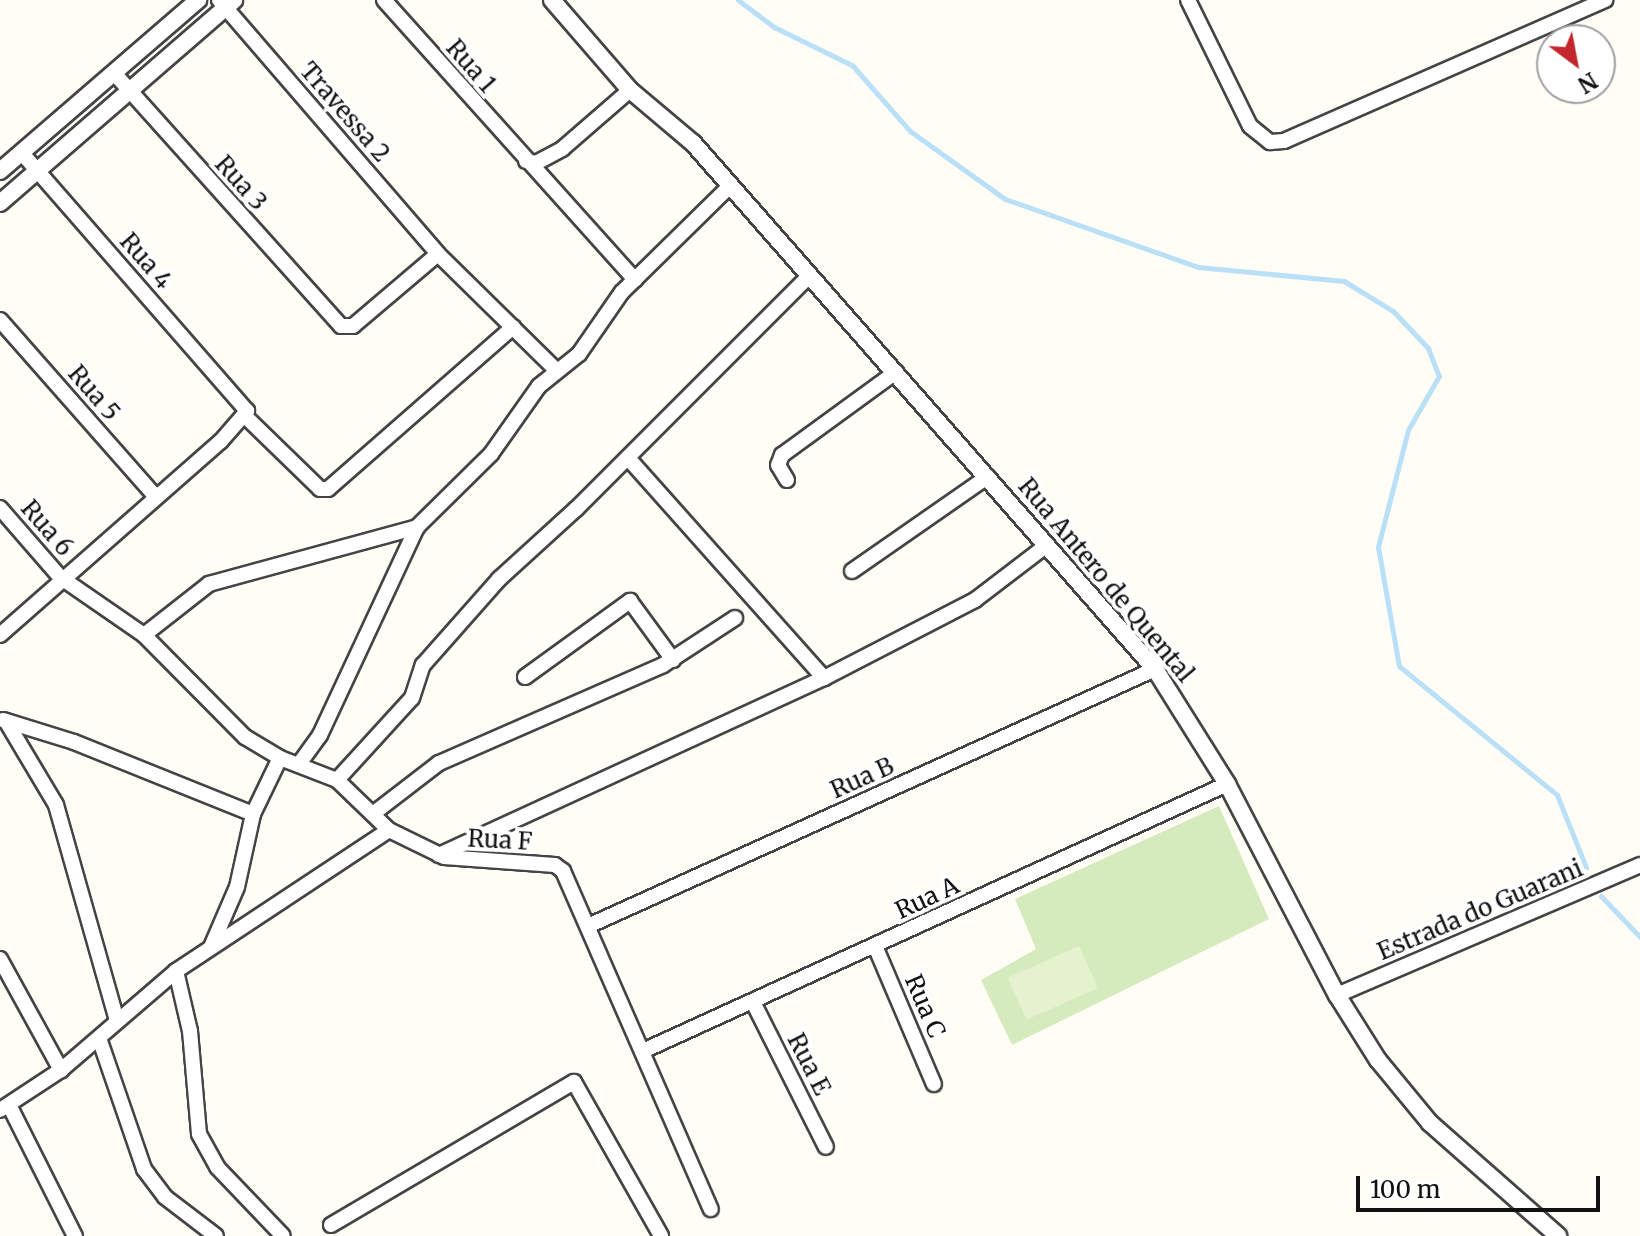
<!DOCTYPE html>
<html>
<head>
<meta charset="utf-8">
<style>
  body { margin:0 }
  #map { position:relative; width:1640px; height:1236px; overflow:hidden; background:#fffdf5; font-family:Merriweather,serif }
  div>[style] { position:absolute }
  .green>* { inset:0; background:#d5ebbd }
  .pitch>* { inset:0; background:#e6f2cf; transform-origin:0 0 }
  .stream>* { height:5px; margin:-2.5px; padding:0 2.5px; transform-origin:2.5px; border-radius:2.5px; background:#b9e0f7 }
  .roads { filter:drop-shadow(2px 0 #444) drop-shadow(-2px 0 #444) drop-shadow(0 2px #444) drop-shadow(0 -2px #444) }
  .minor>* { height:14px; margin:-7px; padding:0 7px; transform-origin:7px; border-radius:7px; background:#fff }
  .tertiary>* { height:16px; margin:-8px; padding:0 8px; transform-origin:8px; border-radius:8px; background:#fff }
  span { translate:-50% -50%; white-space:nowrap; text-align:center; line-height:1.15; -webkit-text-stroke:8px #fff; paint-order:stroke }
  .street-label { font-size:24px; color:#111 }
  .north { position:absolute; left:1536px; top:24px; width:80px; height:80px; box-sizing:border-box; background:#fff; border:2px solid #a0a0a0; border-radius:50%; rotate:148deg; font-size:22px; font-weight:700; line-height:32px; text-align:center; color:#111 }
  .north::after { content:''; display:block; margin:auto; width:28px; height:36px; background:#c4262e; clip-path:polygon(50% 0,100% 100%,50% 72%,0 100%) }
  .scale { position:absolute; left:1356px; top:1176px; width:244px; height:36px; box-sizing:border-box; border:4px solid #111; border-top:0; padding-left:10px; font-size:24px; line-height:28px; white-space:nowrap; color:#111; -webkit-text-stroke:6px #fff; paint-order:stroke }
</style>
</head>
<body>
<div id="map">
  <div class="green">
    <div style="clip-path:polygon(1219px 806px,1269px 919px,1012px 1045px,981px 980px,1036px 949px,1015px 899px)"></div>
  </div>
  <div class="pitch">
    <div style="left:1079px;top:946px;width:46px;height:78px;rotate:66deg"></div>
  </div>
  <div class="stream">
    <div style="left:738px;top:0;width:45px;rotate:36.9deg"></div>
    <div style="left:774px;top:27px;width:87px;rotate:26deg"></div>
    <div style="left:852px;top:65px;width:88px;rotate:48.7deg"></div>
    <div style="left:910px;top:131px;width:117px;rotate:35.6deg"></div>
    <div style="left:1005px;top:199px;width:205px;rotate:19.4deg"></div>
    <div style="left:1198px;top:267px;width:147px;rotate:5.5deg"></div>
    <div style="left:1344px;top:281px;width:57px;rotate:31.5deg"></div>
    <div style="left:1393px;top:311px;width:51px;rotate:46.6deg"></div>
    <div style="left:1428px;top:348px;width:30px;rotate:69deg"></div>
    <div style="left:1439px;top:376px;width:62px;rotate:119.9deg"></div>
    <div style="left:1408px;top:430px;width:121px;rotate:104.4deg"></div>
    <div style="left:1378px;top:547px;width:121px;rotate:80deg"></div>
    <div style="left:1399px;top:666px;width:204px;rotate:39.2deg"></div>
    <div style="left:1557px;top:795px;width:78px;rotate:68.1deg"></div>
    <div style="left:1601px;top:896px;width:57px;rotate:46.4deg"></div>
  </div>
  <div class="roads">
    <div class="minor">
      <div style="left:219px;top:0;width:335px;rotate:49.2deg"></div>
      <div style="left:438px;top:254px;width:167px;rotate:44.5deg"></div>
      <div style="left:384px;top:0;width:376px;rotate:48.1deg"></div>
      <div style="left:1188px;top:0;width:140px;rotate:63.8deg"></div>
      <div style="left:1250px;top:126px;width:26px;rotate:39deg"></div>
      <div style="left:1270px;top:142px;width:14px;rotate:-4deg"></div>
      <div style="left:1284px;top:141px;width:351px;rotate:-23.7deg"></div>
      <div style="left:114px;top:73px;width:340px;rotate:48.1deg"></div>
      <div style="left:341px;top:326px;width:12px"></div>
      <div style="left:353px;top:326px;width:111px;rotate:-40.3deg"></div>
      <div style="left:526px;top:161px;width:10px;rotate:11deg"></div>
      <div style="left:536px;top:163px;width:30px;rotate:-28deg"></div>
      <div style="left:562px;top:149px;width:90px;rotate:-40.9deg"></div>
      <div style="left:0;top:320px;width:235px;rotate:48.6deg"></div>
      <div style="left:246px;top:417px;width:103px;rotate:44.2deg"></div>
      <div style="left:320px;top:489px;width:8px"></div>
      <div style="left:328px;top:489px;width:246px;rotate:-41.2deg"></div>
      <div style="left:628px;top:458px;width:295px;rotate:48.3deg"></div>
      <div style="left:787px;top:480px;width:17px;rotate:-121deg"></div>
      <div style="left:778px;top:465px;width:11px;rotate:-68deg"></div>
      <div style="left:782px;top:455px;width:141px;rotate:-36.1deg"></div>
      <div style="left:0;top:508px;width:91px;rotate:49deg"></div>
      <div style="left:60px;top:577px;width:102px;rotate:34.6deg"></div>
      <div style="left:144px;top:635px;width:144px;rotate:45.3deg"></div>
      <div style="left:245px;top:737px;width:41px;rotate:31deg"></div>
      <div style="left:280px;top:758px;width:61px;rotate:21.1deg"></div>
      <div style="left:337px;top:780px;width:72px;rotate:43.9deg"></div>
      <div style="left:389px;top:830px;width:61px;rotate:26.1deg"></div>
      <div style="left:444px;top:857px;width:111px;rotate:4.1deg"></div>
      <div style="left:555px;top:865px;width:10px;rotate:37deg"></div>
      <div style="left:563px;top:871px;width:369px;rotate:66.4deg"></div>
      <div style="left:852px;top:571px;width:165px;rotate:-34.8deg"></div>
      <div style="left:0;top:635px;width:294px;rotate:-41.3deg"></div>
      <div style="left:221px;top:441px;width:40px;rotate:-49deg"></div>
      <div style="left:247px;top:411px;width:342px;rotate:-131.1deg"></div>
      <div style="left:144px;top:635px;width:83px;rotate:-38.1deg"></div>
      <div style="left:209px;top:584px;width:216px;rotate:-15.3deg"></div>
      <div style="left:525px;top:677px;width:130px;rotate:-35.9deg"></div>
      <div style="left:630px;top:601px;width:73px;rotate:53.9deg"></div>
      <div style="left:3px;top:720px;width:74px;rotate:17.2deg"></div>
      <div style="left:74px;top:742px;width:193px;rotate:21.9deg"></div>
      <div style="left:6px;top:721px;width:98px;rotate:59.2deg"></div>
      <div style="left:56px;top:805px;width:223px;rotate:74.2deg"></div>
      <div style="left:299px;top:764px;width:36px;rotate:-54deg"></div>
      <div style="left:320px;top:735px;width:230px;rotate:-65deg"></div>
      <div style="left:417px;top:527px;width:104px;rotate:-44.6deg"></div>
      <div style="left:491px;top:454px;width:83px;rotate:-54.8deg"></div>
      <div style="left:539px;top:386px;width:51px;rotate:-38.7deg"></div>
      <div style="left:579px;top:354px;width:75px;rotate:-55.3deg"></div>
      <div style="left:622px;top:292px;width:151px;rotate:-44.5deg"></div>
      <div style="left:337px;top:780px;width:111px;rotate:-47.6deg"></div>
      <div style="left:412px;top:698px;width:35px;rotate:-72deg"></div>
      <div style="left:423px;top:665px;width:115px;rotate:-48.5deg"></div>
      <div style="left:499px;top:579px;width:104px;rotate:-42.3deg"></div>
      <div style="left:576px;top:509px;width:330px;rotate:-45deg"></div>
      <div style="left:374px;top:813px;width:82px;rotate:-37.6deg"></div>
      <div style="left:439px;top:763px;width:244px;rotate:-23.6deg"></div>
      <div style="left:663px;top:665px;width:86px;rotate:-33.1deg"></div>
      <div style="left:439px;top:855px;width:424px;rotate:-24.7deg"></div>
      <div style="left:824px;top:678px;width:170px;rotate:-27.3deg"></div>
      <div style="left:975px;top:600px;width:91px;rotate:-37.4deg"></div>
      <div style="left:588px;top:926px;width:623px;rotate:-24.38deg"></div>
      <div style="left:875px;top:946px;width:150px;rotate:66.9deg"></div>
      <div style="left:211px;top:947px;width:65px;rotate:-66.6deg"></div>
      <div style="left:237px;top:887px;width:75px;rotate:-77.6deg"></div>
      <div style="left:253px;top:814px;width:62px;rotate:-64.3deg"></div>
      <div style="left:0;top:959px;width:127px;rotate:61.2deg"></div>
      <div style="left:176px;top:971px;width:62px;rotate:76.9deg"></div>
      <div style="left:190px;top:1031px;width:103px;rotate:85deg"></div>
      <div style="left:199px;top:1134px;width:38px;rotate:61deg"></div>
      <div style="left:217px;top:1167px;width:95px;rotate:46.3deg"></div>
      <div style="left:1337px;top:995px;width:330px;rotate:-23.2deg"></div>
      <div style="left:753px;top:1002px;width:162px;rotate:63.3deg"></div>
      <div style="left:99px;top:1038px;width:139px;rotate:71deg"></div>
      <div style="left:144px;top:1169px;width:35px;rotate:53deg"></div>
      <div style="left:165px;top:1197px;width:64px;rotate:37.4deg"></div>
      <div style="left:645px;top:1050px;width:640px;rotate:-24.56deg"></div>
      <div style="left:9px;top:1105px;width:147px;rotate:63.3deg"></div>
      <div style="left:0;top:1110px;width:73px;rotate:-33.3deg"></div>
      <div style="left:61px;top:1070px;width:152px;rotate:-40.7deg"></div>
      <div style="left:176px;top:971px;width:255px;rotate:-33.5deg"></div>
      <div style="left:331px;top:1225px;width:282px;rotate:-30.5deg"></div>
      <div style="left:574px;top:1082px;width:177px;rotate:60.5deg"></div>
    </div>
    <div class="tertiary">
      <div style="left:552px;top:0;width:119px;rotate:49.1deg"></div>
      <div style="left:630px;top:90px;width:82px;rotate:40.1deg"></div>
      <div style="left:693px;top:143px;width:700px;rotate:48.71deg"></div>
      <div style="left:1155px;top:669px;width:136px;rotate:57.9deg"></div>
      <div style="left:1227px;top:784px;width:238px;rotate:62.5deg"></div>
      <div style="left:1337px;top:995px;width:77px;rotate:57.8deg"></div>
      <div style="left:1378px;top:1060px;width:82px;rotate:50.5deg"></div>
      <div style="left:1430px;top:1123px;width:171px;rotate:41.4deg"></div>
      <div style="left:0;top:171px;width:262px;rotate:-40.8deg"></div>
      <div style="left:0;top:203px;width:310px;rotate:-40.9deg"></div>
    </div>
  </div>
  <div class="street-label">
    <span style="left:471px;top:66px;rotate:49deg">Rua 1</span>
    <span style="left:345px;top:112px;rotate:49deg">Travessa 2</span>
    <span style="left:241px;top:183px;rotate:48deg">Rua 3</span>
    <span style="left:146px;top:261px;rotate:49deg">Rua 4</span>
    <span style="left:94px;top:393px;rotate:49deg">Rua 5</span>
    <span style="left:47px;top:528px;rotate:49deg">Rua 6</span>
    <span style="left:1106px;top:580px;rotate:50deg">Rua Antero de Quental</span>
    <span style="left:862px;top:778px;rotate:-24deg">Rua B</span>
    <span style="left:500px;top:840px;rotate:3deg">Rua F</span>
    <span style="left:927px;top:898px;rotate:-25deg">Rua A</span>
    <span style="left:1480px;top:910px;rotate:-23deg">Estrada do Guarani</span>
    <span style="left:925px;top:1006px;rotate:67deg">Rua C</span>
    <span style="left:809px;top:1064px;rotate:63deg">Rua E</span>
  </div>
  <div class="north">N</div>
  <div class="scale">100 m</div>
</div>
</body>
</html>
